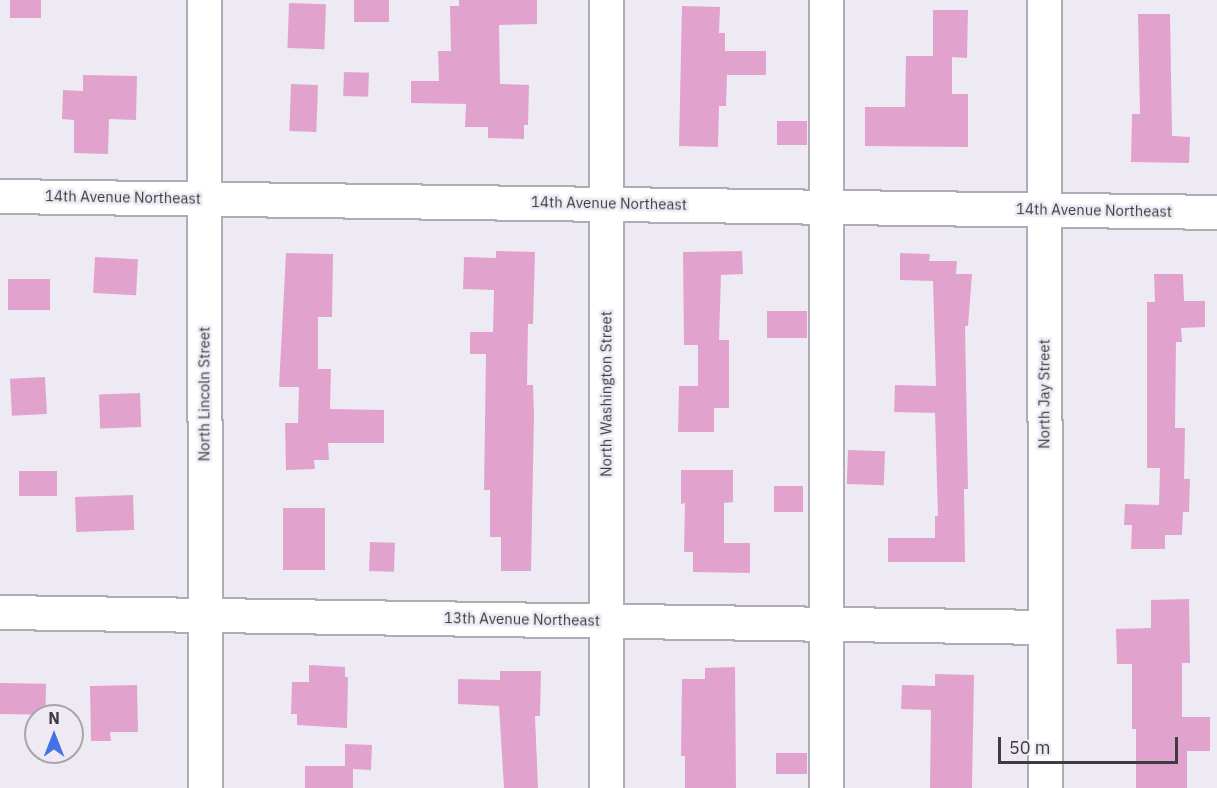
<!DOCTYPE html>
<html>
<head>
<meta charset="utf-8">
<style>
  body { margin:0 }
  #map { position:relative; width:1217px; height:788px; overflow:hidden; background:#eeeaf3; font-family:"IBM Plex Sans",sans-serif }
  div>[style] { position:absolute }
  .building>* { inset:0; background:#e1a3ce; transform-origin:0 0 }
  .roads { filter:drop-shadow(2px 0 #b0acb5) drop-shadow(-2px 0 #b0acb5) drop-shadow(0 2px #b0acb5) drop-shadow(0 -2px #b0acb5) }
  .minor>* { height:33px; margin:-16.5px; padding:0 16.5px; transform-origin:16.5px; border-radius:16.5px; background:#fff }
  span { translate:-50% -50%; white-space:nowrap; text-align:center; line-height:1.15; -webkit-text-stroke:5px #eeeaf3; paint-order:stroke }
  .street-label { font-size:15px; color:#3e3c40 }
  .north { position:absolute; left:24px; top:704px; width:60px; height:60px; box-sizing:border-box; background:#eeeaf3; border:2px solid #a8a4ab; border-radius:50%; rotate:0deg; font-size:16px; font-weight:700; line-height:24px; text-align:center; color:#3e3c40 }
  .north::after { content:''; display:block; margin:auto; width:21px; height:27px; background:#4571e3; clip-path:polygon(50% 0,100% 100%,50% 72%,0 100%) }
  .scale { position:absolute; left:998px; top:737px; width:180px; height:27px; box-sizing:border-box; border:3px solid #3e3c40; border-top:0; padding-left:8px; font-size:18px; line-height:21px; white-space:nowrap; color:#3e3c40; -webkit-text-stroke:4px #eeeaf3; paint-order:stroke }
</style>
</head>
<body>
<div id="map">
  <div class="building">
    <div style="left:10px;top:0;width:31px;height:18px"></div>
    <div style="left:354px;top:0;width:35px;height:22px"></div>
    <div style="clip-path:polygon(459px 0,537px 0,537px 24px,499px 25px,500px 84px,529px 85px,528px 125px,524px 125px,524px 139px,488px 138px,488px 127px,465px 127px,466px 104px,411px 103px,411px 81px,439px 81px,438px 51px,451px 51px,450px 6px,459px 6px)"></div>
    <div style="left:289px;top:3px;width:37px;height:45px;rotate:2deg"></div>
    <div style="clip-path:polygon(682px 6px,720px 7px,719px 33px,725px 33px,725px 51px,766px 51px,766px 75px,727px 75px,726px 106px,719px 106px,718px 147px,679px 146px)"></div>
    <div style="clip-path:polygon(933px 10px,968px 10px,967px 58px,952px 57px,952px 94px,968px 94px,968px 147px,865px 146px,865px 107px,905px 107px,906px 56px,933px 56px)"></div>
    <div style="clip-path:polygon(1138px 14px,1170px 14px,1172px 136px,1190px 137px,1189px 163px,1131px 162px,1132px 114px,1140px 114px)"></div>
    <div style="left:344px;top:72px;width:25px;height:24px;rotate:2deg"></div>
    <div style="clip-path:polygon(83px 75px,137px 76px,136px 120px,109px 119px,108px 154px,74px 153px,74px 120px,62px 119px,63px 90px,83px 91px)"></div>
    <div style="left:291px;top:84px;width:27px;height:47px;rotate:2deg"></div>
    <div style="left:777px;top:121px;width:30px;height:24px"></div>
    <div style="clip-path:polygon(496px 251px,535px 252px,533px 324px,528px 324px,527px 385px,533px 385px,534px 414px,531px 571px,501px 571px,501px 537px,490px 537px,490px 490px,484px 490px,486px 354px,470px 354px,470px 332px,493px 332px,494px 290px,463px 289px,464px 257px,496px 258px)"></div>
    <div style="clip-path:polygon(742px 251px,743px 274px,721px 275px,719px 340px,729px 340px,729px 408px,714px 408px,714px 432px,678px 432px,679px 386px,698px 386px,698px 345px,684px 345px,683px 252px)"></div>
    <div style="clip-path:polygon(286px 253px,333px 254px,332px 317px,318px 317px,318px 369px,331px 369px,330px 409px,384px 410px,384px 443px,328px 443px,329px 460px,314px 460px,315px 469px,286px 470px,285px 423px,298px 423px,299px 387px,279px 387px)"></div>
    <div style="clip-path:polygon(900px 253px,930px 254px,929px 261px,957px 261px,956px 274px,972px 274px,968px 326px,965px 326px,968px 489px,964px 489px,965px 562px,888px 562px,888px 538px,935px 538px,935px 516px,938px 516px,935px 413px,894px 412px,895px 385px,936px 386px,933px 281px,900px 280px)"></div>
    <div style="left:95px;top:257px;width:43px;height:36px;rotate:3deg"></div>
    <div style="clip-path:polygon(1154px 274px,1183px 274px,1184px 301px,1205px 301px,1205px 327px,1181px 328px,1182px 342px,1176px 342px,1175px 428px,1185px 428px,1184px 479px,1190px 479px,1189px 512px,1183px 512px,1182px 535px,1165px 535px,1165px 549px,1131px 549px,1132px 525px,1124px 525px,1125px 504px,1159px 505px,1160px 468px,1147px 468px,1147px 302px,1155px 302px)"></div>
    <div style="left:50px;top:279px;width:31px;height:42px;rotate:90deg"></div>
    <div style="left:807px;top:311px;width:27px;height:40px;rotate:90deg"></div>
    <div style="left:45px;top:377px;width:37px;height:35px;rotate:87deg"></div>
    <div style="left:140px;top:393px;width:34px;height:41px;rotate:88deg"></div>
    <div style="left:848px;top:450px;width:37px;height:34px;rotate:2deg"></div>
    <div style="clip-path:polygon(681px 470px,733px 470px,733px 502px,724px 503px,724px 543px,750px 543px,750px 573px,693px 572px,693px 552px,684px 552px,685px 503px,681px 504px)"></div>
    <div style="left:57px;top:471px;width:25px;height:38px;rotate:90deg"></div>
    <div style="left:774px;top:486px;width:29px;height:26px"></div>
    <div style="left:133px;top:495px;width:35px;height:58px;rotate:88deg"></div>
    <div style="left:283px;top:508px;width:42px;height:62px"></div>
    <div style="left:370px;top:542px;width:25px;height:29px;rotate:2deg"></div>
    <div style="clip-path:polygon(1189px 599px,1190px 663px,1182px 663px,1182px 717px,1210px 717px,1210px 751px,1187px 751px,1187px 788px,1136px 788px,1136px 729px,1132px 729px,1132px 664px,1117px 664px,1116px 629px,1151px 628px,1151px 600px)"></div>
    <div style="clip-path:polygon(309px 665px,345px 667px,345px 677px,348px 677px,347px 728px,297px 725px,297px 714px,291px 714px,292px 682px,309px 682px)"></div>
    <div style="clip-path:polygon(735px 667px,736px 788px,685px 788px,685px 756px,681px 756px,682px 679px,705px 679px,705px 668px)"></div>
    <div style="clip-path:polygon(500px 671px,541px 671px,540px 716px,535px 716px,538px 788px,504px 788px,499px 706px,458px 704px,458px 679px,500px 680px)"></div>
    <div style="clip-path:polygon(935px 674px,974px 675px,972px 788px,930px 788px,931px 710px,901px 709px,902px 685px,935px 686px)"></div>
    <div style="left:0;top:683px;width:46px;height:31px;rotate:1deg"></div>
    <div style="clip-path:polygon(137px 685px,138px 732px,110px 732px,111px 741px,91px 741px,90px 686px)"></div>
    <div style="clip-path:polygon(345px 744px,372px 745px,371px 770px,353px 769px,353px 788px,305px 788px,305px 766px,345px 766px)"></div>
    <div style="left:807px;top:753px;width:21px;height:31px;rotate:90deg"></div>
  </div>
  <div class="roads">
    <div class="minor">
      <div style="left:204px;top:0;width:788px;rotate:89.93deg"></div>
      <div style="left:606px;top:0;width:788px;rotate:90deg"></div>
      <div style="left:1044px;top:0;width:788px;rotate:89.93deg"></div>
      <div style="left:0;top:196px;width:1217px;rotate:0.75deg"></div>
      <div style="left:0;top:612px;width:1044px;rotate:0.82deg"></div>
      <div style="left:826px;top:788px;width:788px;rotate:-90deg"></div>
    </div>
  </div>
  <div class="street-label">
    <span style="left:123px;top:197px;rotate:1deg">14th Avenue Northeast</span>
    <span style="left:609px;top:203px;rotate:1deg">14th Avenue Northeast</span>
    <span style="left:1094px;top:210px;rotate:1deg">14th Avenue Northeast</span>
    <span style="left:204px;top:394px;rotate:-90deg">North Lincoln Street</span>
    <span style="left:606px;top:394px;rotate:-90deg">North Washington Street</span>
    <span style="left:1044px;top:394px;rotate:-90deg">North Jay Street</span>
    <span style="left:522px;top:619px;rotate:1deg">13th Avenue Northeast</span>
  </div>
  <div class="north">N</div>
  <div class="scale">50 m</div>
</div>
</body>
</html>
